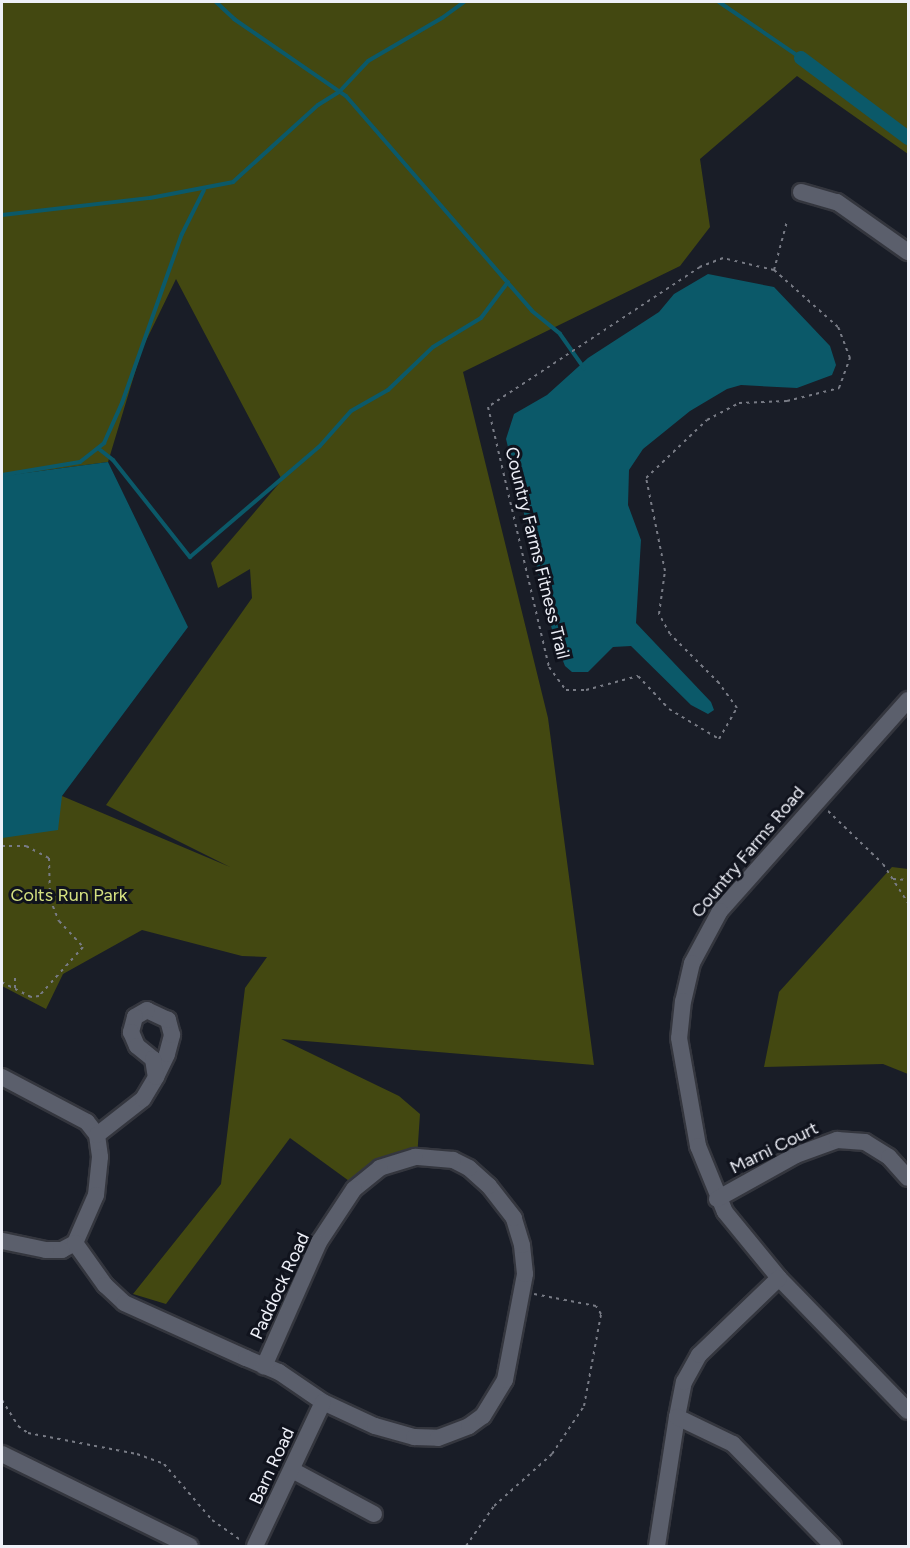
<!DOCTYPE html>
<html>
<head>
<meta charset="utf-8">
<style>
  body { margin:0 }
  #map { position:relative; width:910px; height:1548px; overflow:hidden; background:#191d27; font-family:Figtree,sans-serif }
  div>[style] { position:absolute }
  .green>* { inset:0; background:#434811 }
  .water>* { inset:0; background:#0b5969 }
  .stream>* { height:4px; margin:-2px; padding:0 2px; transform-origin:2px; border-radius:2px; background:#0b5969 }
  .canal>* { height:14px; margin:-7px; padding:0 7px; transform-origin:7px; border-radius:7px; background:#0b5969 }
  .path>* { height:2px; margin-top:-1px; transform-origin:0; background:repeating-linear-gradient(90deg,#787b85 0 3px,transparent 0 7.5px) }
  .roads { filter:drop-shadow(2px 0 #34363e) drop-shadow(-2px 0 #34363e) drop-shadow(0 2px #34363e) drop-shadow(0 -2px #34363e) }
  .minor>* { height:16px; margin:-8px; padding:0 8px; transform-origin:8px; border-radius:8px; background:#5b5f6c }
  span { translate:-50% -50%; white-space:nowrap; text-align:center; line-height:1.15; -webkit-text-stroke:6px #10131d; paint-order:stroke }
  .street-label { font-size:18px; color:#eef0f8 }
  .park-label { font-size:18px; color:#d5e181 }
  .frame { position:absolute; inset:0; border:3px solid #eef0f8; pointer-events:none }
</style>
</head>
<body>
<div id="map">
  <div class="green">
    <div style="clip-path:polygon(2px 2px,908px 2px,908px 154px,797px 76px,700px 159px,710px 227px,680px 266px,463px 372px,548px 718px,594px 1065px,281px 1039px,399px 1096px,420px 1114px,417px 1158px,356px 1186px,290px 1138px,166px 1304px,133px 1294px,221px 1184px,245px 988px,267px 957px,242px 956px,142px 930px,63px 974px,46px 1009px,2px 986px,2px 836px,62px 796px,230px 867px,106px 805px,252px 598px,250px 569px,218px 588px,211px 563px,282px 480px,176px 279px,142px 349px,108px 462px,2px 476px)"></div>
    <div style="clip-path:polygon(892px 867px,908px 869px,908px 1074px,883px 1064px,764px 1067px,779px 992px)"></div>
  </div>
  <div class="water">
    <div style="clip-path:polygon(708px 274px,774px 287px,830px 346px,836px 365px,832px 375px,797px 388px,741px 385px,727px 389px,690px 411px,643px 449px,629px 470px,628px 505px,641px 540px,636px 623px,711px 702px,714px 710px,708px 714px,691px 705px,631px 646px,613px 647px,588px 672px,572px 672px,565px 666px,554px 638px,506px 439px,514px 414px,547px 395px,588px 358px,659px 312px,674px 294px)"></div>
    <div style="clip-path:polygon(108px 462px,188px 627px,62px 796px,58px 830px,2px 838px,2px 476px)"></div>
  </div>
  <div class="stream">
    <div style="left:216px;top:2px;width:25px;rotate:43deg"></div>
    <div style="left:234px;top:19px;width:136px;rotate:34.5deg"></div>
    <div style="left:346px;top:96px;width:284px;rotate:49.1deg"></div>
    <div style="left:532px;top:311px;width:36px;rotate:39deg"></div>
    <div style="left:560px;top:334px;width:42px;rotate:54.8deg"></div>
    <div style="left:719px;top:2px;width:99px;rotate:34.3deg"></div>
    <div style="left:2px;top:215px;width:149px;rotate:-6.6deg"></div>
    <div style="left:150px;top:198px;width:85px;rotate:-10.9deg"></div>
    <div style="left:233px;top:182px;width:115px;rotate:-42.2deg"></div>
    <div style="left:318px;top:105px;width:26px;rotate:-32deg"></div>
    <div style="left:340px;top:91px;width:41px;rotate:-47deg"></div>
    <div style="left:368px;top:61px;width:86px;rotate:-30.2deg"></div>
    <div style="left:442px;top:18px;width:27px;rotate:-36deg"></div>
    <div style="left:99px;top:449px;width:18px;rotate:38deg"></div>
    <div style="left:113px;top:460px;width:124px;rotate:51.6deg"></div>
    <div style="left:190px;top:557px;width:170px;rotate:-40.5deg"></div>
    <div style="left:319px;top:447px;width:48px;rotate:-48.4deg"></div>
    <div style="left:351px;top:411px;width:43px;rotate:-29.6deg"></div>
    <div style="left:388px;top:390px;width:62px;rotate:-43.7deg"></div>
    <div style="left:433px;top:347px;width:56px;rotate:-31.1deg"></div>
    <div style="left:481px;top:318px;width:45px;rotate:-53.1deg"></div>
    <div style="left:2px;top:475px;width:79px;rotate:-9.5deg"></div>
    <div style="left:80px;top:462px;width:31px;rotate:-38deg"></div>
    <div style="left:104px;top:443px;width:44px;rotate:-65.8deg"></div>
    <div style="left:122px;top:403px;width:179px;rotate:-70.5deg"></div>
    <div style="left:182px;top:234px;width:49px;rotate:-63.4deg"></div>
  </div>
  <div class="canal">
    <div style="left:801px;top:58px;width:134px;rotate:36.8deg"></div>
  </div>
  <div class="path">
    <div style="left:774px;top:270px;width:52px;rotate:-166.8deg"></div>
    <div style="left:723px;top:258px;width:25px;rotate:159deg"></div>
    <div style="left:700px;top:267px;width:254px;rotate:146.6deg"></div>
    <div style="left:488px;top:407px;width:267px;rotate:76.8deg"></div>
    <div style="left:549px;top:667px;width:29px;rotate:54deg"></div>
    <div style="left:566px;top:690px;width:20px"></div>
    <div style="left:586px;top:690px;width:54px;rotate:-15.1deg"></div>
    <div style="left:638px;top:676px;width:45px;rotate:46.8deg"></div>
    <div style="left:669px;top:709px;width:58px;rotate:31deg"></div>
    <div style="left:719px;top:739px;width:36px;rotate:-60deg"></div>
    <div style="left:737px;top:708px;width:31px;rotate:-126deg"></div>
    <div style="left:719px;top:683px;width:69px;rotate:-135deg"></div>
    <div style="left:670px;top:634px;width:23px;rotate:-119deg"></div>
    <div style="left:659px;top:614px;width:43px;rotate:-82.1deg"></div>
    <div style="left:665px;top:571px;width:95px;rotate:-101.5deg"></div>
    <div style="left:646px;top:478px;width:84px;rotate:-43.6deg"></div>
    <div style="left:707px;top:420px;width:36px;rotate:-28deg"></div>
    <div style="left:739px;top:403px;width:48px;rotate:-2.4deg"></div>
    <div style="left:787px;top:401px;width:54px;rotate:-14deg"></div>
    <div style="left:839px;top:388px;width:32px;rotate:-70deg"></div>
    <div style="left:850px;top:358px;width:33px;rotate:-111deg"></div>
    <div style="left:838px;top:327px;width:86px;rotate:-138.3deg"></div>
    <div style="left:774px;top:270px;width:51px;rotate:-75.1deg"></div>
    <div style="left:828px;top:811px;width:76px;rotate:43.9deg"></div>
    <div style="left:883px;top:864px;width:46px;rotate:57.3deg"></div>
    <div style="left:2px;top:846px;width:24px"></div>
    <div style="left:26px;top:846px;width:26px;rotate:28deg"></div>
    <div style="left:49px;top:858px;width:41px;rotate:88.6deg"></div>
    <div style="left:50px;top:899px;width:24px;rotate:68deg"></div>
    <div style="left:59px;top:921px;width:35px;rotate:47deg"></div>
    <div style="left:83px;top:947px;width:66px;rotate:131.9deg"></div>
    <div style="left:39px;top:996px;width:8px;rotate:173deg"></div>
    <div style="left:31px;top:997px;width:33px;rotate:-153deg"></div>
    <div style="left:893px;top:879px;width:15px;rotate:4deg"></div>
    <div style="left:15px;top:978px;width:11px;rotate:90deg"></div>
    <div style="left:2px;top:1400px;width:31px;rotate:58deg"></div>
    <div style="left:18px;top:1426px;width:12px;rotate:35deg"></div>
    <div style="left:28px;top:1433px;width:111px;rotate:10.9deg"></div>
    <div style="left:137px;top:1454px;width:29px;rotate:20deg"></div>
    <div style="left:164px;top:1464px;width:74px;rotate:49.4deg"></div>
    <div style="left:212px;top:1520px;width:37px;rotate:35deg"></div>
    <div style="left:466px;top:1546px;width:49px;rotate:-55deg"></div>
    <div style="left:494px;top:1506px;width:78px;rotate:-41.9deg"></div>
    <div style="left:552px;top:1454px;width:58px;rotate:-56.3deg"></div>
    <div style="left:584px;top:1406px;width:94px;rotate:-79.5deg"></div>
    <div style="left:601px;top:1314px;width:9px;rotate:-122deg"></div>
    <div style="left:596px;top:1306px;width:63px;rotate:-169deg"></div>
  </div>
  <div class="roads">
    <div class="minor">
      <div style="left:801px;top:192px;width:37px;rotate:16deg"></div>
      <div style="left:837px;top:202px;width:87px;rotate:35.2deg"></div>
      <div style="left:908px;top:700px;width:283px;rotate:131.7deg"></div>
      <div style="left:720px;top:911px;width:59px;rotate:118.3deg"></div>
      <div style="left:692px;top:963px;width:39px;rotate:103deg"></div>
      <div style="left:683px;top:1001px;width:37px;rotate:96deg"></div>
      <div style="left:679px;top:1038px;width:110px;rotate:80deg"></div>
      <div style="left:698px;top:1146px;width:71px;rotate:67.8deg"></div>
      <div style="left:725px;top:1212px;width:85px;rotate:50.7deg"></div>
      <div style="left:779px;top:1278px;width:185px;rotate:45.9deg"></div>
      <div style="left:2px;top:1077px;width:96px;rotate:27.9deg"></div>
      <div style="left:87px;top:1122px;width:16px;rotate:52deg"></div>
      <div style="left:97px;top:1135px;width:22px;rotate:82deg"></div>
      <div style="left:100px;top:1157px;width:38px;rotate:96deg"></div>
      <div style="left:96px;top:1195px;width:52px;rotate:113.6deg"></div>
      <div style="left:75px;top:1243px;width:15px;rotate:152deg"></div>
      <div style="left:62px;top:1250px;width:16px;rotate:180deg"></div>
      <div style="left:46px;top:1250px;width:45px;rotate:-168.4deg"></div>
      <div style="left:97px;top:1135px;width:58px;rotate:-38deg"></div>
      <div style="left:143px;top:1099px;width:26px;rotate:-59deg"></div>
      <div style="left:156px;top:1077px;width:25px;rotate:-64deg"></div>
      <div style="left:167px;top:1054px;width:20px;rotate:-75deg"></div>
      <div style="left:172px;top:1035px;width:16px;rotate:-105deg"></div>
      <div style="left:168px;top:1020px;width:23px;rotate:-155deg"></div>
      <div style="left:147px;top:1010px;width:14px;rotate:150deg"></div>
      <div style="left:135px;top:1017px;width:16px;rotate:105deg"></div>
      <div style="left:131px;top:1032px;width:15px;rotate:67deg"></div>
      <div style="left:137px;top:1046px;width:21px;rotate:39deg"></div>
      <div style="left:153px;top:1059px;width:18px;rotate:81deg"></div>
      <div style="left:717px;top:1199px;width:90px;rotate:-29.1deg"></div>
      <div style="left:796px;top:1155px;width:44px;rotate:-20.1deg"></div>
      <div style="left:837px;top:1140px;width:28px;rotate:4deg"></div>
      <div style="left:865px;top:1142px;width:28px;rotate:32deg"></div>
      <div style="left:889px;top:1157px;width:28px;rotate:48deg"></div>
      <div style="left:75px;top:1243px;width:52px;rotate:54.5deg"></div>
      <div style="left:105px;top:1285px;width:26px;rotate:43deg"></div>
      <div style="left:124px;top:1303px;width:134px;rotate:24.3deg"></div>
      <div style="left:246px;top:1358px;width:36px;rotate:23deg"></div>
      <div style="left:279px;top:1372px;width:53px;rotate:34.3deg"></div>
      <div style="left:323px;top:1402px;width:57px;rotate:24.8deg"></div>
      <div style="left:375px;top:1426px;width:41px;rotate:15.8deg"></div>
      <div style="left:414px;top:1437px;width:24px;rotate:2deg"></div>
      <div style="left:438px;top:1438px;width:33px;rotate:-21deg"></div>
      <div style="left:469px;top:1426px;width:17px;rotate:-36deg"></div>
      <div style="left:483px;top:1416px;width:42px;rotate:-58.6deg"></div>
      <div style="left:505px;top:1380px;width:108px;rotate:-79.3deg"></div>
      <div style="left:525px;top:1274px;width:29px;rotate:-96deg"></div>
      <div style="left:522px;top:1245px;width:28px;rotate:-107deg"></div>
      <div style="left:514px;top:1218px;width:41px;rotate:-128deg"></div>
      <div style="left:489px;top:1186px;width:27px;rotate:-138deg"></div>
      <div style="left:469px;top:1168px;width:18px;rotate:-153deg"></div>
      <div style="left:453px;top:1160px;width:38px;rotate:-175deg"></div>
      <div style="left:415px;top:1157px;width:37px;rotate:163deg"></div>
      <div style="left:380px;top:1168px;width:33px;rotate:141deg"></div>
      <div style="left:354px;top:1189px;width:64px;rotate:123.4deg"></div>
      <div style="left:319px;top:1242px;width:136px;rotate:113.9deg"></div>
      <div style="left:677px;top:1417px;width:36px;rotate:-79deg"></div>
      <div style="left:684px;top:1382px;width:31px;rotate:-61deg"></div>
      <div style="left:699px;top:1355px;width:111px;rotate:-43.9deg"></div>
      <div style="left:2px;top:1454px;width:209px;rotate:26.1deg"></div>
      <div style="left:292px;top:1470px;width:93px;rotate:28.2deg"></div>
      <div style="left:255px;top:1546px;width:159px;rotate:-64.7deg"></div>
      <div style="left:657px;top:1546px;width:131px;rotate:-81.2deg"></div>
      <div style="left:677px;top:1417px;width:62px;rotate:25.7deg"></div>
      <div style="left:733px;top:1444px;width:143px;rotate:45.6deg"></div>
    </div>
  </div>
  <div class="street-label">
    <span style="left:537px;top:553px;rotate:76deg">Country Farms Fitness Trail</span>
    <span style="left:748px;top:852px;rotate:-50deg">Country Farms Road</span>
    <span style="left:774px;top:1148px;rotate:-26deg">Marni Court</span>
    <span style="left:280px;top:1286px;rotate:-65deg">Paddock Road</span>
    <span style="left:272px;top:1466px;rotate:-65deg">Barn Road</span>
  </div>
  <div class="park-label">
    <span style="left:69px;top:895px">Colts Run Park</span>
  </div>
  <div class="frame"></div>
</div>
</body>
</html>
